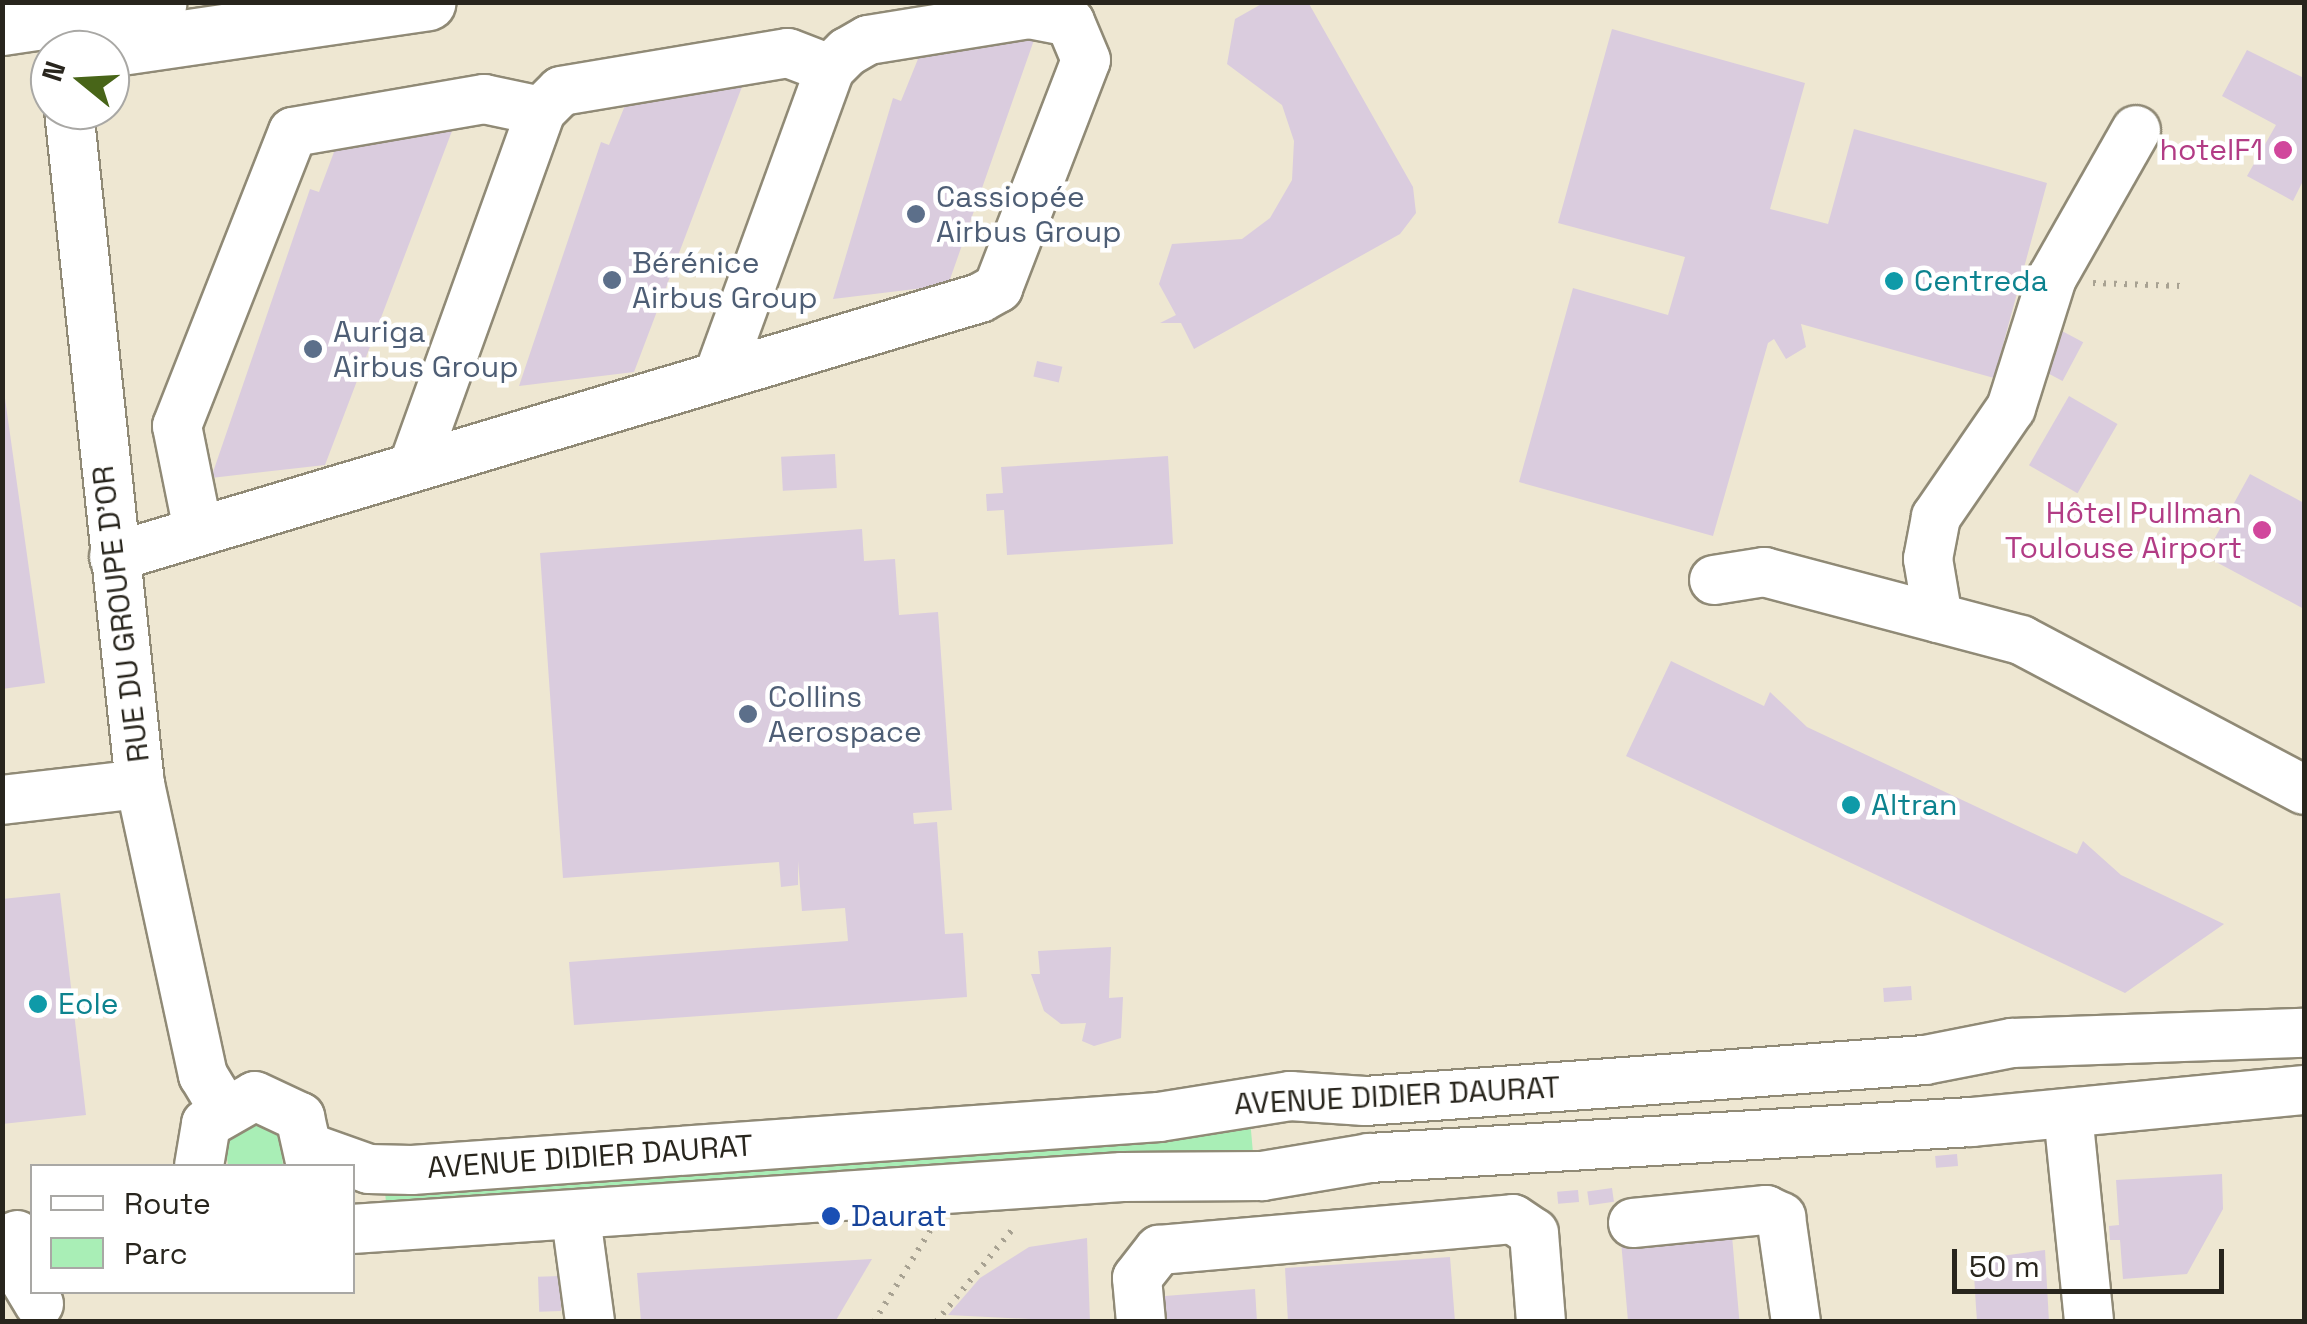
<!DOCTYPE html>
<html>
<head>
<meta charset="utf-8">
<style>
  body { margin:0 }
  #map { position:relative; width:2307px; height:1324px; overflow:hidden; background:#eee7d2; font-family:"Space Grotesk",sans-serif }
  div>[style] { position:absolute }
  .green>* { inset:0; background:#a9eeb6; transform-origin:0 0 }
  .building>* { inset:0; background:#daccde; transform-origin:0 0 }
  .path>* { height:6px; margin-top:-3px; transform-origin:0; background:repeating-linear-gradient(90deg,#a8a292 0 2.5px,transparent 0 10.5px) }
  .roads { filter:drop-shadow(2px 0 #908a76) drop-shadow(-2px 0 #908a76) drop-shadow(0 2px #908a76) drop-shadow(0 -2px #908a76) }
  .minor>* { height:48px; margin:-24px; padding:0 24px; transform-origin:24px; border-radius:24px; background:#fff }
  .highway>* { height:55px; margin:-27.5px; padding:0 27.5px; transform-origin:27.5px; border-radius:27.5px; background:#fff }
  .dots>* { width:28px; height:28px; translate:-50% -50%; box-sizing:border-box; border:5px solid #fff; border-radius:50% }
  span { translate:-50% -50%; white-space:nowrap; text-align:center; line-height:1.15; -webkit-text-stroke:9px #fff; paint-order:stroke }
  .hotel-label { font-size:30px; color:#b23c85 }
  .right { translate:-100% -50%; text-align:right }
  .service-label { font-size:30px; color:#4e5e75 }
  .left { translate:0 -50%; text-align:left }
  .culture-label { font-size:30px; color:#0d838f }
  .street-label { font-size:30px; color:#28251d }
  .transit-label { font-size:30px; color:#164399 }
  .frame { position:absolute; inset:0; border:5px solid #28251d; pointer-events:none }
  .legend { position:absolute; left:30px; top:1164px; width:325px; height:130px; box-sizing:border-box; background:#fff; border:2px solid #a9a8a5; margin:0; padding:12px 18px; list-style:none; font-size:30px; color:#28251d }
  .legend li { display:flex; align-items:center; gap:20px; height:50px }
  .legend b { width:50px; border:2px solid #a9a8a5 }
  .north { position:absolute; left:30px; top:30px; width:100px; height:100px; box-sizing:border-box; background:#fff; border:2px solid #a9a8a5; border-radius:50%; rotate:288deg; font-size:28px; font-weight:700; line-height:40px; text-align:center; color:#28251d }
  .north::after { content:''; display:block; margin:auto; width:35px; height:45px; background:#486518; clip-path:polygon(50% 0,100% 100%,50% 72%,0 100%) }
  .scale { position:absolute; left:1952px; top:1249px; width:272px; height:45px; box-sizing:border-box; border:5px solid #28251d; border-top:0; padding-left:12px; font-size:30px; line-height:35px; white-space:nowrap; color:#28251d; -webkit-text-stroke:8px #fff; paint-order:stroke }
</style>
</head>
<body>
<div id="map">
  <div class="green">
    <div style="clip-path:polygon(250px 1119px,280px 1129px,283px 1166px,228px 1166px,225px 1140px)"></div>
    <div style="left:1250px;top:1119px;width:36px;height:868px;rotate:85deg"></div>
  </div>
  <div class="building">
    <div style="clip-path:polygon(1265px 2px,1308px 2px,1413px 187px,1416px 213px,1400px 234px,1194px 349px,1181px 323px,1160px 323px,1176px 315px,1159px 284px,1172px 244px,1242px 239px,1270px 218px,1292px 180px,1294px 141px,1282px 105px,1227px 64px,1235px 19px)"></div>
    <div style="clip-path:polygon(1612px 29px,1805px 83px,1770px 209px,1828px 224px,1854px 129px,2047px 183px,1994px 378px,1801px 324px,1806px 347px,1786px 359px,1774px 339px,1768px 343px,1713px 536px,1519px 482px,1573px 288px,1668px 315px,1685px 257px,1558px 223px)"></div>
    <div style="clip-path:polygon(1034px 40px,948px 285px,833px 299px,893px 98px,901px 101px,920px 54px)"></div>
    <div style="clip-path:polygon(2247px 50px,2304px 78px,2304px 179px,2293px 201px,2247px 176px,2276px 125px,2222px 96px)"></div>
    <div style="clip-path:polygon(743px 84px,634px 372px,519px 386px,601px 142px,609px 145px,628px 98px)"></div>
    <div style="clip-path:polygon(452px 131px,325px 465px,211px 478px,310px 189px,319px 192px,337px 144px)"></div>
    <div style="left:2062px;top:331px;width:24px;height:44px;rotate:28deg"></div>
    <div style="left:1037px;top:361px;width:26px;height:16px;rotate:13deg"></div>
    <div style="clip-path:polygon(2px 377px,45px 683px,2px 689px)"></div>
    <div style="left:2069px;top:396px;width:56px;height:80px;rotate:30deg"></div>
    <div style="left:835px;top:454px;width:34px;height:54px;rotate:87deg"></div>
    <div style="clip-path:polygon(1168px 456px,1173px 544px,1007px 555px,1004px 510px,987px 511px,986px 494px,1003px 493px,1001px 467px)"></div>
    <div style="clip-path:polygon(2250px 474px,2304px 503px,2304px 609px,2205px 556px)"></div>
    <div style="clip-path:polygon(862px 529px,864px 561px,895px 559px,899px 615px,938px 612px,952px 810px,913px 813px,914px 824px,937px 822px,945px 934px,963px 933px,967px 997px,574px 1025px,569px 962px,848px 941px,845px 908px,802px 911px,798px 861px,798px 885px,781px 887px,779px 862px,563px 878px,540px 553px)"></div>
    <div style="clip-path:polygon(1671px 661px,1764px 706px,1770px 692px,1807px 727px,2077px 854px,2083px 841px,2121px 875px,2224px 924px,2125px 993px,1626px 756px)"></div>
    <div style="clip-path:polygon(60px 893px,86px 1115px,2px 1124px,2px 899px)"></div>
    <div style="clip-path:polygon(1111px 947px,1109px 998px,1123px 997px,1121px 1038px,1094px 1046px,1082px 1041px,1086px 1023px,1061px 1024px,1044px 1011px,1031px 974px,1040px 974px,1038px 951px)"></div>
    <div style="left:1911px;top:986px;width:14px;height:28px;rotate:86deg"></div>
    <div style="left:1957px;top:1154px;width:12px;height:22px;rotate:85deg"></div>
    <div style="clip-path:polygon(2222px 1174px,2223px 1209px,2187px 1274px,2123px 1279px,2120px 1240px,2110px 1240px,2109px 1226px,2119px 1225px,2116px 1180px)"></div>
    <div style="left:1612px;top:1188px;width:14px;height:25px;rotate:82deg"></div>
    <div style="left:1578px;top:1190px;width:12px;height:21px;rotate:85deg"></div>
    <div style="left:1732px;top:1236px;width:86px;height:111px;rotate:85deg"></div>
    <div style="clip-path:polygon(1087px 1238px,1090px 1322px,948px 1315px,980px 1278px,1029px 1247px)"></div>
    <div style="clip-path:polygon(2045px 1250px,2049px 1322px,1977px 1322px,1973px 1260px)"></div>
    <div style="clip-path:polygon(1450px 1257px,1455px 1322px,1288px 1322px,1285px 1268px)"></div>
    <div style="clip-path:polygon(872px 1259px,835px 1322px,641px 1322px,637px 1273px)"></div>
    <div style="left:560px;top:1276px;width:35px;height:22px;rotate:88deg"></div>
    <div style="clip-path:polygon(1255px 1289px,1257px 1322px,1153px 1322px,1152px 1297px)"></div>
  </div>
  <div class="path">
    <div style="left:2093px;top:283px;width:89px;rotate:1.9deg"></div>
    <div style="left:874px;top:1322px;width:109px;rotate:-58.5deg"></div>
    <div style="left:936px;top:1322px;width:124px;rotate:-50.5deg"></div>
  </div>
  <div class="roads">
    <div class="minor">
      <div style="left:69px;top:110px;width:678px;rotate:83.99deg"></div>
      <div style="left:140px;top:784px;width:298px;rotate:77.8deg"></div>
      <div style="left:203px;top:1075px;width:37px;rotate:59deg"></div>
      <div style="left:414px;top:464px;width:375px;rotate:-70.2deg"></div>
      <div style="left:541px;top:111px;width:28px;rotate:-45deg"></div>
      <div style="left:561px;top:91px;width:230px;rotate:-9.5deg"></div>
      <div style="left:788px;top:53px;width:45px;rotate:20.9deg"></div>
      <div style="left:198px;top:530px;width:106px;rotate:-101.4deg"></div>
      <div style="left:177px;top:426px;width:316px;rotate:-68.5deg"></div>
      <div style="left:293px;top:132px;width:194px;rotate:-9.8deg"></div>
      <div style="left:484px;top:99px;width:58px;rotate:11.9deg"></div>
      <div style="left:114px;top:557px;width:904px;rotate:-16.65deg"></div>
      <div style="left:980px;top:298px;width:21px;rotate:-29deg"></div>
      <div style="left:998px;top:288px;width:244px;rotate:-68.9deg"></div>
      <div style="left:1086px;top:60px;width:41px;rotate:-112.8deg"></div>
      <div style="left:1070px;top:22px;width:42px;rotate:-169deg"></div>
      <div style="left:1029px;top:14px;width:163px;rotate:170.8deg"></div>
      <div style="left:868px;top:40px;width:24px;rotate:150deg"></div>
      <div style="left:847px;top:52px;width:24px;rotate:135deg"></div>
      <div style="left:830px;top:69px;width:325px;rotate:110deg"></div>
      <div style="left:1714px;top:580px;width:51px;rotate:-9.1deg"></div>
      <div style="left:1764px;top:572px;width:266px;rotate:14.8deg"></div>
      <div style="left:2021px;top:640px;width:320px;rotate:27.9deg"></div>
      <div style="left:1938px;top:618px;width:60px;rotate:-99.6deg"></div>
      <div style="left:1928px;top:559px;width:43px;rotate:-79.2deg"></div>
      <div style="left:1936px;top:517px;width:132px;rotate:-55.5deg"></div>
      <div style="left:2011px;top:408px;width:136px;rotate:-72.5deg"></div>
      <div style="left:2052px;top:278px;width:170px;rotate:-60.4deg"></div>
      <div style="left:2px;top:800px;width:139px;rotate:-6.6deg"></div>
      <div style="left:2068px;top:1114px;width:209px;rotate:84.2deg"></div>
      <div style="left:313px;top:1149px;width:59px;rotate:19.7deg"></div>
      <div style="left:369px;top:1169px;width:43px;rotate:1.3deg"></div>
      <div style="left:412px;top:1170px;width:749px;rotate:-4.06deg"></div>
      <div style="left:1159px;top:1117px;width:133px;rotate:-9.1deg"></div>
      <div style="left:1290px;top:1096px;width:75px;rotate:3.8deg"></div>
      <div style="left:1365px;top:1101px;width:561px;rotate:-4.19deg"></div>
      <div style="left:1925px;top:1060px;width:89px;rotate:-11.1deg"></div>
      <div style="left:2012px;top:1043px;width:292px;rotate:-2deg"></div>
      <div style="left:199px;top:1166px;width:43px;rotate:-80.5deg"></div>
      <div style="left:206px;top:1124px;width:56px;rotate:-29.7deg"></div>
      <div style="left:255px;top:1096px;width:50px;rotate:25deg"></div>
      <div style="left:300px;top:1117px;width:50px;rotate:77.3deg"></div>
      <div style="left:576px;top:1218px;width:105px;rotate:82.3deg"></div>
      <div style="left:1633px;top:1223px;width:134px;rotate:-5.6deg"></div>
      <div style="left:1766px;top:1210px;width:17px;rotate:25deg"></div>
      <div style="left:1781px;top:1217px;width:106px;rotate:81.9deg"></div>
      <div style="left:352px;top:1229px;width:772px;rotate:-3.86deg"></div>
      <div style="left:1122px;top:1177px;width:140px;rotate:-0.4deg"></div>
      <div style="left:1262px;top:1176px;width:109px;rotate:-9.5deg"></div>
      <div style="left:1369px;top:1158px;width:603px;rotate:-3.42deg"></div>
      <div style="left:1971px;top:1122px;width:335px;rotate:-5.5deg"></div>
      <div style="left:17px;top:1235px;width:39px;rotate:84deg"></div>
      <div style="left:21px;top:1274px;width:35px;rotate:59deg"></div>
      <div style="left:1141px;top:1322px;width:44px;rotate:-95.2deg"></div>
      <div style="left:1137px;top:1278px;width:36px;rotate:-52deg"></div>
      <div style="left:1159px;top:1250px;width:355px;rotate:-5deg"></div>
      <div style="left:1513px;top:1219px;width:25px;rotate:34deg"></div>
      <div style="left:1534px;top:1233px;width:89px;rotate:85.5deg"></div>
    </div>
    <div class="highway">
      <div style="left:2px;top:27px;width:158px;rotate:-8.4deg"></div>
      <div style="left:100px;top:50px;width:331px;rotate:-8.3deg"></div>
    </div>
  </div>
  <div class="dots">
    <div style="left:2283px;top:150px;background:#d1479c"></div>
    <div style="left:916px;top:214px;background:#5c6f8a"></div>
    <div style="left:612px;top:280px;background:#5c6f8a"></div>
    <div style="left:1894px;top:281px;background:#0f9aa8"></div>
    <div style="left:313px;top:349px;background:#5c6f8a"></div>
    <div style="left:2262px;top:530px;background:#d1479c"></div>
    <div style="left:748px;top:714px;background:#5c6f8a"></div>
    <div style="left:1851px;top:805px;background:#0f9aa8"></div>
    <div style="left:38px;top:1004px;background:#0f9aa8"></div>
    <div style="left:831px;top:1216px;background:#1a4fb4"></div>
  </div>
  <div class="hotel-label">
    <span class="right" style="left:2263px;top:150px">hotelF1</span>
    <span class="right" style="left:2242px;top:530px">Hôtel Pullman<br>Toulouse Airport</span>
  </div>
  <div class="service-label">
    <span class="left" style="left:936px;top:214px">Cassiopée<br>Airbus Group</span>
    <span class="left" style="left:632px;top:280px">Bérénice<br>Airbus Group</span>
    <span class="left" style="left:333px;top:349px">Auriga<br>Airbus Group</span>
    <span class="left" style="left:768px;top:714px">Collins<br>Aerospace</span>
  </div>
  <div class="culture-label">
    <span class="left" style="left:1914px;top:281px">Centreda</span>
    <span class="left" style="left:1871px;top:805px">Altran</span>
    <span class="left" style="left:58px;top:1004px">Eole</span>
  </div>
  <div class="street-label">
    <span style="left:121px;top:614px;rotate:-97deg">RUE DU GROUPE D'OR</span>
    <span style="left:1397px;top:1096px;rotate:-3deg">AVENUE DIDIER DAURAT</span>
    <span style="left:590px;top:1157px;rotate:-4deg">AVENUE DIDIER DAURAT</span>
  </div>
  <div class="transit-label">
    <span class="left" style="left:851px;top:1216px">Daurat</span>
  </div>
  <div class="frame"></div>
  <ul class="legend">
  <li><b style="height:12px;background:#fff"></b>Route</li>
  <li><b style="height:28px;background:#a9eeb6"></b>Parc</li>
  </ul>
  <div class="north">N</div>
  <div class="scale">50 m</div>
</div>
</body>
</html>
